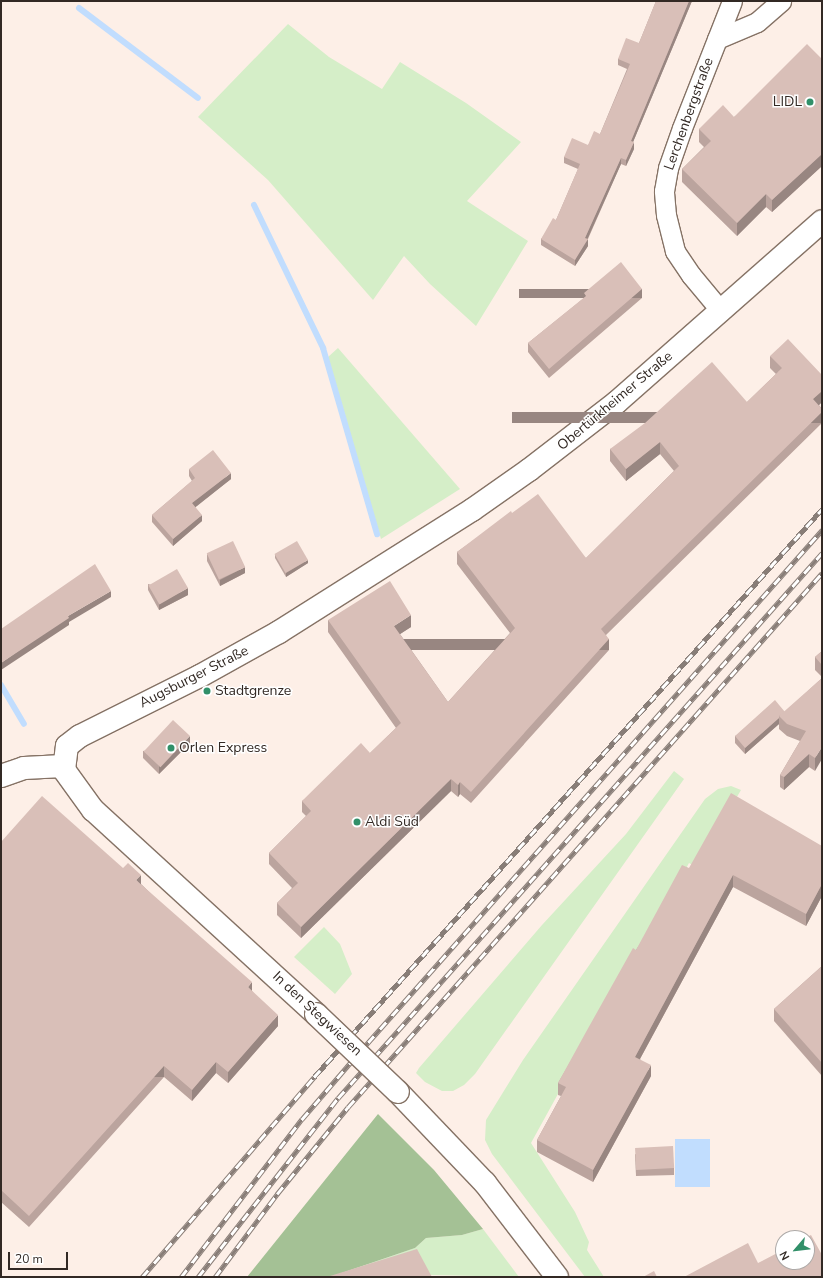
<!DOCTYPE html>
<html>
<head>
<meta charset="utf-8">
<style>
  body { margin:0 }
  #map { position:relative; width:823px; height:1278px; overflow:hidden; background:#fdefe7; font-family:"Nunito Sans",sans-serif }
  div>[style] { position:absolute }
  .green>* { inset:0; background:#d5eec8 }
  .forest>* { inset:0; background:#a4c195 }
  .water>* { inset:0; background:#c1ddfe; transform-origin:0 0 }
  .stream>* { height:6px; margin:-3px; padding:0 3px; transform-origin:3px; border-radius:3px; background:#c1ddfe }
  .roads { filter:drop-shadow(1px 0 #857265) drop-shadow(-1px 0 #857265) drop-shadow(0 1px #857265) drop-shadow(0 -1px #857265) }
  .street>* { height:19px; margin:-9.5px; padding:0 9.5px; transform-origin:9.5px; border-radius:9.5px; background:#fff }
  .secondary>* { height:22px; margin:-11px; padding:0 11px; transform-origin:11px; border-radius:11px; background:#fff }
  .rail>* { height:4.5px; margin-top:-2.25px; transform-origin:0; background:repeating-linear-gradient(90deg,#fff 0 9px,#887d77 0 18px); box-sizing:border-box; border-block:1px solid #887d77 }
  .bridges { filter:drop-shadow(1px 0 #857265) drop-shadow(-1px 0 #857265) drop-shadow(0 1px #857265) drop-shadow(0 -1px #857265) }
  .secondary-bridge>* { height:22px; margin:-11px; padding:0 11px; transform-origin:11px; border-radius:11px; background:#fff }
  .wall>* { inset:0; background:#bba49e }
  .shaded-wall>* { inset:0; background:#988681; transform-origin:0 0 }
  .building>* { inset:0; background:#d9bfb8; transform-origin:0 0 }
  .dots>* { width:11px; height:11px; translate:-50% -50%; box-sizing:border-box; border:2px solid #fff; border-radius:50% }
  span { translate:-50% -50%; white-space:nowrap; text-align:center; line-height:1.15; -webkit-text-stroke:3px #fff; paint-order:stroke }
  .poi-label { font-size:14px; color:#322924 }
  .right { translate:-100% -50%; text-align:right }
  .left { translate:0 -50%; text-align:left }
  .street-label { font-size:14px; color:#322924 }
  .frame { position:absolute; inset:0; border:2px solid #322924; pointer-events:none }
  .north { position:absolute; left:775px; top:1230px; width:40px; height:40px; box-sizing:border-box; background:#fff; border:1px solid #ada9a7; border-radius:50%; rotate:242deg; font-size:11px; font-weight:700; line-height:16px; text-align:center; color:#322924 }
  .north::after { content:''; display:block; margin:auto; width:14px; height:18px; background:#319069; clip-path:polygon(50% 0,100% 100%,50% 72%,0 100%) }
  .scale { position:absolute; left:8px; top:1252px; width:60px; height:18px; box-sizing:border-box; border:2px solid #322924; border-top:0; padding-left:5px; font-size:12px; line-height:14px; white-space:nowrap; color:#322924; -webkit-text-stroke:3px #fff; paint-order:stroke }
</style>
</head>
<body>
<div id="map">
  <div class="green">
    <div style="clip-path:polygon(288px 24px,329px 57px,382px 89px,400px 62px,466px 103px,521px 142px,467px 201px,528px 241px,476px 326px,430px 284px,404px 256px,373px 300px,268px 180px,198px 117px)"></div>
    <div style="clip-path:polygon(338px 348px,460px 489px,381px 539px,328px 357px)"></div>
    <div style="clip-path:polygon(674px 771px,684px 779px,475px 1074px,464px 1085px,453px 1091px,442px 1091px,425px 1082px,416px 1073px,419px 1068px,542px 925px,626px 834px)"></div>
    <div style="clip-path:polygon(731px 786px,741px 790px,696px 867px,689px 863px,636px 961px,586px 1043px,531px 1143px,575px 1212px,589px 1242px,587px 1250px,604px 1277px,585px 1277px,492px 1154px,485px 1140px,486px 1120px,523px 1060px,705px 799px,718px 789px)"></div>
    <div style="clip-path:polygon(324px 927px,340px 944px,352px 974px,335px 994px,294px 957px)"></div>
    <div style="clip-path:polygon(483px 1229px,519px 1277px,431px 1275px,330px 1277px,415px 1248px,426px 1238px,462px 1235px)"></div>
  </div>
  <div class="forest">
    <div style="clip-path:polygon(378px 1114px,434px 1170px,483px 1229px,462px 1235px,426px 1238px,415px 1248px,330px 1277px,247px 1277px)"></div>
  </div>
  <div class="water">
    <div style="left:675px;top:1139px;width:35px;height:48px"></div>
  </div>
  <div class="stream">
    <div style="left:79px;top:8px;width:149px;rotate:37.1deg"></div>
    <div style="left:254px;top:205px;width:159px;rotate:64.2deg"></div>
    <div style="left:323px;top:348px;width:194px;rotate:73.8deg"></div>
    <div style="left:1px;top:685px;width:45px;rotate:59.5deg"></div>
  </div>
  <div class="roads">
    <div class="street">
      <div style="left:717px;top:39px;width:43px;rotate:-23deg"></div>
      <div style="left:757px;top:22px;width:32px;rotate:-41deg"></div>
      <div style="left:721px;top:311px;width:47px;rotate:-129.8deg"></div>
      <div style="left:691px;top:275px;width:29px;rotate:-124deg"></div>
      <div style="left:675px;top:251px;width:37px;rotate:-104deg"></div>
      <div style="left:666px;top:215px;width:24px;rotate:-95deg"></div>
      <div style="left:664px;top:191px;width:23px;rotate:-80deg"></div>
      <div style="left:668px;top:168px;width:42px;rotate:-70.7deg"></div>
      <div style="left:682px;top:128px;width:136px;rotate:-68.5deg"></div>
    </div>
    <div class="secondary">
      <div style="left:1px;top:776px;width:24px;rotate:-19deg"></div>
      <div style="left:24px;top:768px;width:39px;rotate:-3deg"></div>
      <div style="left:316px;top:1014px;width:302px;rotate:-137.5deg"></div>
      <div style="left:93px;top:810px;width:49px;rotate:-125.9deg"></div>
      <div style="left:64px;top:770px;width:24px;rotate:-83deg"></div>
      <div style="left:67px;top:746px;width:16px;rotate:-38deg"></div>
      <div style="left:80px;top:736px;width:134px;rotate:-26.6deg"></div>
      <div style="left:200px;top:676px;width:90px;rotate:-29.1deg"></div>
      <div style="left:279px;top:632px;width:228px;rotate:-32.3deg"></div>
      <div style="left:472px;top:510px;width:70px;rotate:-35.1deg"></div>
      <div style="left:529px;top:470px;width:111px;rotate:-37.7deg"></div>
      <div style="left:617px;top:402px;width:273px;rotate:-41.4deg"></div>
      <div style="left:398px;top:1092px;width:126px;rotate:46.3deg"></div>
      <div style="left:485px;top:1183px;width:118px;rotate:52.5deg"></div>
    </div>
  </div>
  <div class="rail">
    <div style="left:142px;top:1277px;width:264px;rotate:-49.3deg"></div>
    <div style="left:314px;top:1077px;width:762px;rotate:-48.19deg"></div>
    <div style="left:181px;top:1277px;width:199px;rotate:-52.6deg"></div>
    <div style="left:302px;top:1119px;width:83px;rotate:-49.4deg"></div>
    <div style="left:356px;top:1056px;width:703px;rotate:-48.46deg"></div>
    <div style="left:198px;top:1277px;width:227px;rotate:-52deg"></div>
    <div style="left:338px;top:1098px;width:729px;rotate:-48.39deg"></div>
    <div style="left:215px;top:1277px;width:104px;rotate:-53.2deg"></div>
    <div style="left:277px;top:1194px;width:112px;rotate:-50.8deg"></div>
    <div style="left:348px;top:1107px;width:714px;rotate:-48.41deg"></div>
  </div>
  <div class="bridges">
    <div class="secondary-bridge">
      <div style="left:316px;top:1014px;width:113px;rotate:43.6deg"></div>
    </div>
  </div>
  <div class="wall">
    <div style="clip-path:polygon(656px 1px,692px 1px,633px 142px,634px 149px,626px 166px,621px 164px,588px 239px,588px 246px,575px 266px,541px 245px,541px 239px,556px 220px,578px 169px,564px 163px,564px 157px,588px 145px,600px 134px,627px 69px,618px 65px,618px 59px,639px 43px)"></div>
    <div style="clip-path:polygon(822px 59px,822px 166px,772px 212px,766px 207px,737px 236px,682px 182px,682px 169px,704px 147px,699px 142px,699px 129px,734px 117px)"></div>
    <div style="clip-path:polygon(584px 293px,642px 298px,549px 378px,528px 352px,528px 343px,584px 298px)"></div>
    <div style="clip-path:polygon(770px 356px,822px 375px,822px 402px,819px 405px,822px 409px,822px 423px,606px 635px,609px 650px,471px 803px,460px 794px,458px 797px,451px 791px,301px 938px,277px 915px,277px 903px,292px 888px,269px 864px,269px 853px,306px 816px,302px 812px,302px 801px,370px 753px,396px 728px,328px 632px,328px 620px,411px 627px,400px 634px,448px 702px,510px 633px,457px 564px,457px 552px,512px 513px,586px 558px,674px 471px,660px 454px,626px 481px,610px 461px,610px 449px,747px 402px,776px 374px,770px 368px)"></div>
    <div style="clip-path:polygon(189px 469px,231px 479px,195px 507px,202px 521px,173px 546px,152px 522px,152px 515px,192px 481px,189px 476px)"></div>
    <div style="clip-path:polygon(207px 554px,245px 573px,220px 586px,207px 561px)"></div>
    <div style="clip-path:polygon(275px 554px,308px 563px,286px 577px,275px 558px)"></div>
    <div style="clip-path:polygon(148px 584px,188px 595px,159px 610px,148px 590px)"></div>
    <div style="clip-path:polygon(822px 651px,822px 677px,815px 670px,815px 657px)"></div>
    <div style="clip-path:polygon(822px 678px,815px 771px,809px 767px,784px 790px,780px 787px,780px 775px,800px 741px,787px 736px,779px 729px,779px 724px,745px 754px,735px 743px,735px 736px,785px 712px)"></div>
    <div style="clip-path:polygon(190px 743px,159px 774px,143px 758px,143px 751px)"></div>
    <div style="clip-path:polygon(1px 842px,141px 884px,252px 991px,278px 1026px,228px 1083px,216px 1073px,192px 1101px,164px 1077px,29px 1227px,1px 1202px)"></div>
    <div style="clip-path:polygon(822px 846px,822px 896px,806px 926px,733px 887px,640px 1059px,651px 1076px,593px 1182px,537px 1152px,537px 1140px,561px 1096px,558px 1095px,558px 1083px,636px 950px,689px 868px)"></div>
    <div style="clip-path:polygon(822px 966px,822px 1076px,774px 1021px,774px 1009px)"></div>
    <div style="clip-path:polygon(635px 1154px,674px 1168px,674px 1175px,636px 1176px)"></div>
  </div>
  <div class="shaded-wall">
    <div style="clip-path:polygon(689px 1px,692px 1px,631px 147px,631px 141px)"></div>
    <div style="clip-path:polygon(634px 142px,634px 149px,626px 166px,626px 160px)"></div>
    <div style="clip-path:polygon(822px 154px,822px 166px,772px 212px,772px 200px)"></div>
    <div style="clip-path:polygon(621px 158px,621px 164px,586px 242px,588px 239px,588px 246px,575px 266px,575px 260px)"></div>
    <div style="clip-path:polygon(766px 194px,766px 207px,737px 236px,737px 223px)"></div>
    <div style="left:642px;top:289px;width:9px;height:123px;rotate:90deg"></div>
    <div style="clip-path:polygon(822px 391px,822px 402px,813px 411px,813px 399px)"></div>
    <div style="left:822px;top:412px;width:11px;height:310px;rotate:90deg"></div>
    <div style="clip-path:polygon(660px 442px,660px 454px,626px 481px,626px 469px)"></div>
    <div style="clip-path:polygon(231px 473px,231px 479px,192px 510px,192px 503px)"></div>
    <div style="clip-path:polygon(202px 515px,202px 521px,173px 546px,173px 539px)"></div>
    <div style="clip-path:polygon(308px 560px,308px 563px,286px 577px,286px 573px)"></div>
    <div style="clip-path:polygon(245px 567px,245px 573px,220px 586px,220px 580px)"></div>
    <div style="clip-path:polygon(188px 588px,188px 595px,159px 610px,159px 604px)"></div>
    <div style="clip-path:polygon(111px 591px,111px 597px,69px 622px,69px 625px,1px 670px,1px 663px,68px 616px)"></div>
    <div style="clip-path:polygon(411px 615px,411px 627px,394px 638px,394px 626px)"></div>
    <div style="left:609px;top:639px;width:11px;height:206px;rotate:90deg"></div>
    <div style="clip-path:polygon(779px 718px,779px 724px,745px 754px,745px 748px)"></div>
    <div style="clip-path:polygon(190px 736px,190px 743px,159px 774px,159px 767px)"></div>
    <div style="clip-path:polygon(822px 747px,822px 759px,815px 771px,815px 758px)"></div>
    <div style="clip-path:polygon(809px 754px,809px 767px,784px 790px,784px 777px)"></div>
    <div style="clip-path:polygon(451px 779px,451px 791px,301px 938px,301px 927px)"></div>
    <div style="clip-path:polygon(460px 782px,460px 794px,458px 797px,458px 785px)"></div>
    <div style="clip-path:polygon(141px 875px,141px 886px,136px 880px)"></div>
    <div style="clip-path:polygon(733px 875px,733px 887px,635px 1068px,635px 1057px)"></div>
    <div style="clip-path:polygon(822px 884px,822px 896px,806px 926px,806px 914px)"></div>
    <div style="clip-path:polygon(252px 982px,252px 993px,248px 987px)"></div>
    <div style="clip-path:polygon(278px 1015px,278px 1026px,228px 1083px,228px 1072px)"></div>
    <div style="clip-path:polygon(216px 1062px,216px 1073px,192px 1101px,192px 1090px)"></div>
    <div style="clip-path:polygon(651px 1065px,651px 1076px,593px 1182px,593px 1170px)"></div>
    <div style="left:164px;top:1066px;width:11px;height:202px;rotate:90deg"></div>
  </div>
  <div class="building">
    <div style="clip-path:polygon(656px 1px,689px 1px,631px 141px,634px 142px,626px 160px,621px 158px,585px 238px,588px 239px,575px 260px,541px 239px,553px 218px,556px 220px,580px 164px,564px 157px,572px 138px,588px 145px,594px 131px,600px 134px,630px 64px,618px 59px,626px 38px,639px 43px)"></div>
    <div style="clip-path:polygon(807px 44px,822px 59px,822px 154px,772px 200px,766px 194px,737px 223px,682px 169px,711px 141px,699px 129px,723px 105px,734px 117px)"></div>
    <div style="clip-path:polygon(621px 262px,642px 289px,549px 369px,528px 343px,586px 296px,584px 293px)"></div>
    <div style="clip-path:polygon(788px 339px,822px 375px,822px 391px,813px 399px,822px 409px,822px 412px,601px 629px,609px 639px,471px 792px,460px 782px,458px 785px,451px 779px,301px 927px,277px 903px,298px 883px,269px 853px,311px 811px,302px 801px,361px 743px,370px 753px,401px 723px,328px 620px,390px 581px,411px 615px,394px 626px,448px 702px,515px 628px,457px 552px,511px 511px,512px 513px,538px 494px,586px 558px,679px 466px,660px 442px,626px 469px,610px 449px,645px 423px,712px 362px,747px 402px,782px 368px,770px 356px)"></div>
    <div style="clip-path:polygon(213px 450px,231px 473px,192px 503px,202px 515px,173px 539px,152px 515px,195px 478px,189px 469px)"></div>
    <div style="left:233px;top:541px;width:29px;height:29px;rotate:65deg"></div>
    <div style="left:297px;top:541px;width:22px;height:26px;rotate:60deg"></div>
    <div style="clip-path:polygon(95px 564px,111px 591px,68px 616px,69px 618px,1px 663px,1px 629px)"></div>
    <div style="left:177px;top:569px;width:22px;height:33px;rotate:60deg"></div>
    <div style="clip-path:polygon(822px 651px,822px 665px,815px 657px)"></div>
    <div style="clip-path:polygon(822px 678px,822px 747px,815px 758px,809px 754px,784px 777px,780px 775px,806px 731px,787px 724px,779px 716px)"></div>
    <div style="clip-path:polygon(775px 700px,785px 712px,779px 716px,779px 718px,745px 748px,735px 736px)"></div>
    <div style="left:173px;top:720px;width:23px;height:43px;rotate:43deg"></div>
    <div style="clip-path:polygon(731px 793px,822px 846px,822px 884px,806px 914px,733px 875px,635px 1057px,651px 1065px,593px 1170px,537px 1140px,566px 1087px,558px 1083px,586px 1032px,633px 948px,636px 950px,682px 865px,689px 868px)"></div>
    <div style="clip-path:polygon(42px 796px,123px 868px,128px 863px,141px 875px,136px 880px,252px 982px,248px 987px,278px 1015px,228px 1072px,216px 1062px,192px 1090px,164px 1066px,29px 1216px,1px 1190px,1px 842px)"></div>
    <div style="clip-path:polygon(822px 966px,822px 1063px,774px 1009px)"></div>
    <div style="left:673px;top:1146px;width:22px;height:38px;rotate:87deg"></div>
    <div style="clip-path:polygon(811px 1235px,822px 1255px,822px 1277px,684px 1277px,748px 1243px,758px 1263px,783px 1250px,783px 1262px,807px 1262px,807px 1238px,805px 1238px)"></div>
    <div style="clip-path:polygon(417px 1249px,432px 1277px,329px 1277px,330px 1276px)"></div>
    <div style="clip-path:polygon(654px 1271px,657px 1277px,643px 1277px)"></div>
  </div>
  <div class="dots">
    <div style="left:810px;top:102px;background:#319069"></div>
    <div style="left:207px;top:691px;background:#319069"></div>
    <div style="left:171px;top:748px;background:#319069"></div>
    <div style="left:357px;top:822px;background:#319069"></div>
  </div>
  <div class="poi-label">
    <span class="right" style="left:802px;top:102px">LIDL</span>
    <span class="left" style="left:215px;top:691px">Stadtgrenze</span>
    <span class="left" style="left:179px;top:748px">Orlen Express</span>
    <span class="left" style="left:365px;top:822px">Aldi Süd</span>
  </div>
  <div class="street-label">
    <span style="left:689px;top:114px;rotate:-70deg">Lerchenbergstraße</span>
    <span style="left:615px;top:401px;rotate:-40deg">Obertürkheimer Straße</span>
    <span style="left:194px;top:677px;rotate:-27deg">Augsburger Straße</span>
    <span style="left:317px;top:1014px;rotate:43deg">In den Stegwiesen</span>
  </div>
  <div class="frame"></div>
  <div class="north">N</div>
  <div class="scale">20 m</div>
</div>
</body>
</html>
